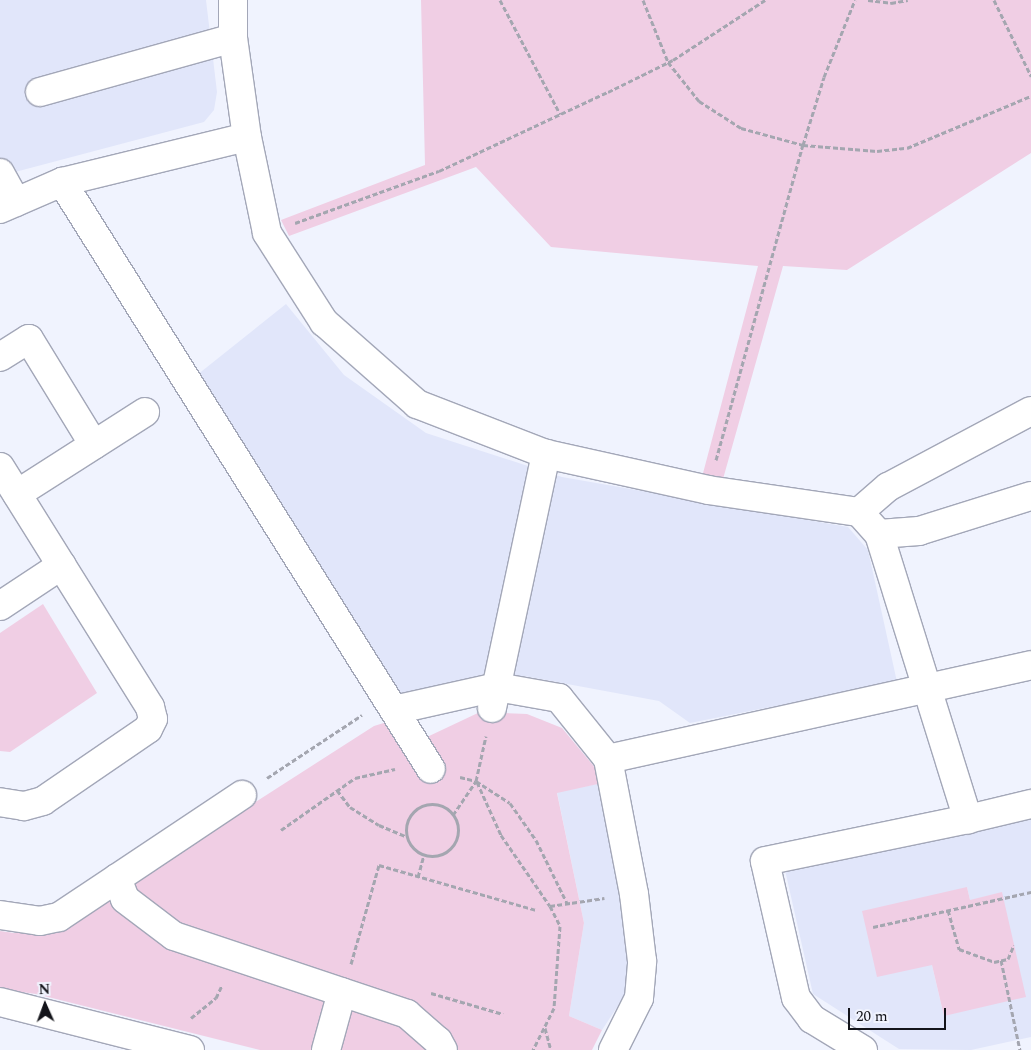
<!DOCTYPE html>
<html>
<head>
<meta charset="utf-8">
<style>
  body { margin:0 }
  #map { position:relative; width:1031px; height:1050px; overflow:hidden; background:#f0f3fe; font-family:Spectral,serif }
  div>[style] { position:absolute }
  .built>* { inset:0; background:#e1e6fa }
  .green>* { inset:0; background:#f0cee4 }
  .path>* { height:3px; margin-top:-1.5px; transform-origin:0; background:repeating-linear-gradient(90deg,#a4a6b0 0 5px,transparent 0 7.5px) }
  .path>.ring { margin:-1.5px; padding:0; box-sizing:content-box; background:none; border:3px solid #a4a6b0; border-radius:50% }
  .roads { filter:drop-shadow(1px 0 #a3a7b8) drop-shadow(-1px 0 #a3a7b8) drop-shadow(0 1px #a3a7b8) drop-shadow(0 -1px #a3a7b8) }
  .minor>* { height:28px; margin:-14px; padding:0 14px; transform-origin:14px; border-radius:14px; background:#fff }
  span { translate:-50% -50%; white-space:nowrap; text-align:center; line-height:1.15; -webkit-text-stroke:4px #f0f3fe; paint-order:stroke }
  .north { position:absolute; left:20px; top:980px; width:50px; height:50px; -webkit-text-stroke:4px #f0f3fe; paint-order:stroke; rotate:358deg; font-size:14px; font-weight:700; line-height:20px; text-align:center; color:#13141a }
  .north::after { content:''; display:block; margin:auto; width:18px; height:22px; background:#13141a; clip-path:polygon(50% 0,100% 100%,50% 72%,0 100%) }
  .scale { position:absolute; left:848px; top:1008px; width:98px; height:22px; box-sizing:border-box; border:2px solid #13141a; border-top:0; padding-left:6px; font-size:15px; line-height:18px; white-space:nowrap; color:#13141a; -webkit-text-stroke:4px #f0f3fe; paint-order:stroke }
</style>
</head>
<body>
<div id="map">
  <div class="built">
    <div style="clip-path:polygon(0 0,206px 0,217px 92px,214px 110px,204px 122px,0 176px)"></div>
    <div style="clip-path:polygon(286px 304px,344px 375px,426px 433px,562px 477px,848px 527px,868px 550px,897px 682px,690px 723px,659px 701px,524px 676px,397px 694px,197px 375px)"></div>
    <div style="clip-path:polygon(607px 782px,633px 921px,631px 986px,602px 1030px,569px 1016px,584px 923px,557px 792px)"></div>
    <div style="clip-path:polygon(evenodd,1031px 816px,1031px 1037px,971px 1050px,899px 1049px,813px 994px,785px 870px,1031px 816px,967px 887px,970px 900px,944px 1016px,932px 965px,967px 887px)"></div>
  </div>
  <div class="green">
    <div style="clip-path:polygon(421px 0,1031px 0,1031px 153px,847px 270px,783px 266px,723px 479px,702px 477px,758px 266px,551px 247px,476px 167px,289px 236px,281px 220px,425px 165px)"></div>
    <div style="clip-path:polygon(43px 604px,97px 693px,10px 752px,0 751px,0 633px)"></div>
    <div style="clip-path:polygon(480px 712px,527px 714px,562px 728px,607px 782px,557px 793px,584px 923px,569px 1016px,602px 1030px,592px 1050px,260px 1050px,36px 994px,0 989px,0 931px,14px 933px,56px 930px,374px 726px,413px 714px,427px 737px)"></div>
    <div style="clip-path:polygon(967px 887px,970px 900px,1002px 892px,1026px 997px,944px 1016px,932px 965px,877px 977px,862px 911px)"></div>
  </div>
  <div class="path">
    <div style="left:500px;top:0;width:129px;rotate:62.2deg"></div>
    <div style="left:643px;top:0;width:67px;rotate:68deg"></div>
    <div style="left:668px;top:62px;width:50px;rotate:51.5deg"></div>
    <div style="left:699px;top:101px;width:50px;rotate:32.7deg"></div>
    <div style="left:741px;top:128px;width:64px;rotate:15.3deg"></div>
    <div style="left:803px;top:145px;width:74px;rotate:4.6deg"></div>
    <div style="left:877px;top:151px;width:30px;rotate:-6deg"></div>
    <div style="left:907px;top:148px;width:134px;rotate:-22.8deg"></div>
    <div style="left:868px;top:0;width:23px;rotate:7deg"></div>
    <div style="left:891px;top:3px;width:17px;rotate:-10deg"></div>
    <div style="left:994px;top:0;width:85px;rotate:64deg"></div>
    <div style="left:295px;top:223px;width:153px;rotate:-19.9deg"></div>
    <div style="left:439px;top:171px;width:187px;rotate:-25.1deg"></div>
    <div style="left:608px;top:92px;width:72px;rotate:-26.2deg"></div>
    <div style="left:673px;top:60px;width:110px;rotate:-33.1deg"></div>
    <div style="left:716px;top:460px;width:327px;rotate:-74.6deg"></div>
    <div style="left:803px;top:145px;width:71px;rotate:-72.8deg"></div>
    <div style="left:824px;top:77px;width:83px;rotate:-68.1deg"></div>
    <div style="left:460px;top:777px;width:16px;rotate:14deg"></div>
    <div style="left:476px;top:781px;width:40px;rotate:32.9deg"></div>
    <div style="left:510px;top:803px;width:45px;rotate:54.9deg"></div>
    <div style="left:536px;top:840px;width:70px;rotate:63.8deg"></div>
    <div style="left:267px;top:778px;width:114px;rotate:-33.6deg"></div>
    <div style="left:477px;top:782px;width:58px;rotate:65.6deg"></div>
    <div style="left:501px;top:835px;width:86px;rotate:55.4deg"></div>
    <div style="left:550px;top:906px;width:22px;rotate:63deg"></div>
    <div style="left:560px;top:926px;width:82px;rotate:94.2deg"></div>
    <div style="left:554px;top:1008px;width:47px;rotate:116.6deg"></div>
    <div style="left:337px;top:790px;width:21px;rotate:53deg"></div>
    <div style="left:350px;top:807px;width:34px;rotate:32deg"></div>
    <div style="left:379px;top:825px;width:30px;rotate:23deg"></div>
    <div class="ring" style="left:406px;top:804px;width:49px;height:49px"></div>
    <div style="left:453px;top:815px;width:41px;rotate:-55.9deg"></div>
    <div style="left:476px;top:781px;width:46px;rotate:-77.5deg"></div>
    <div style="left:281px;top:830px;width:90px;rotate:-35.1deg"></div>
    <div style="left:355px;top:778px;width:41px;rotate:-12.7deg"></div>
    <div style="left:418px;top:877px;width:23px;rotate:-75deg"></div>
    <div style="left:550px;top:906px;width:55px;rotate:-8.4deg"></div>
    <div style="left:948px;top:910px;width:41px;rotate:74.2deg"></div>
    <div style="left:959px;top:949px;width:37px;rotate:20deg"></div>
    <div style="left:994px;top:962px;width:14px;rotate:-12deg"></div>
    <div style="left:1008px;top:959px;width:15px;rotate:-67deg"></div>
    <div style="left:873px;top:927px;width:162px;rotate:-12.5deg"></div>
    <div style="left:1001px;top:960px;width:92px;rotate:78.1deg"></div>
    <div style="left:351px;top:964px;width:103px;rotate:-74.2deg"></div>
    <div style="left:379px;top:865px;width:163px;rotate:16deg"></div>
    <div style="left:431px;top:993px;width:75px;rotate:16.3deg"></div>
    <div style="left:191px;top:1018px;width:32px;rotate:-39deg"></div>
    <div style="left:216px;top:998px;width:14px;rotate:-65deg"></div>
    <div style="left:545px;top:1028px;width:23px;rotate:75deg"></div>
  </div>
  <div class="roads">
    <div class="minor">
      <div style="left:233px;top:0;width:38px;rotate:90deg"></div>
      <div style="left:233px;top:38px;width:100px;rotate:82deg"></div>
      <div style="left:247px;top:137px;width:98px;rotate:78.2deg"></div>
      <div style="left:267px;top:233px;width:106px;rotate:57.4deg"></div>
      <div style="left:324px;top:322px;width:124px;rotate:41.4deg"></div>
      <div style="left:417px;top:404px;width:138px;rotate:21.2deg"></div>
      <div style="left:546px;top:454px;width:166px;rotate:12.5deg"></div>
      <div style="left:708px;top:490px;width:153px;rotate:8.3deg"></div>
      <div style="left:859px;top:512px;width:30px;rotate:48deg"></div>
      <div style="left:879px;top:534px;width:40px;rotate:-4.3deg"></div>
      <div style="left:919px;top:531px;width:117px;rotate:-17.4deg"></div>
      <div style="left:40px;top:92px;width:200px;rotate:-15.6deg"></div>
      <div style="left:0;top:173px;width:33px;rotate:61deg"></div>
      <div style="left:62px;top:182px;width:693px;rotate:57.85deg"></div>
      <div style="left:0;top:209px;width:68px;rotate:-23.5deg"></div>
      <div style="left:62px;top:182px;width:190px;rotate:-13.7deg"></div>
      <div style="left:0;top:357px;width:34px;rotate:-32deg"></div>
      <div style="left:29px;top:339px;width:124px;rotate:58.5deg"></div>
      <div style="left:0;top:467px;width:283px;rotate:58deg"></div>
      <div style="left:150px;top:707px;width:12px;rotate:76deg"></div>
      <div style="left:153px;top:719px;width:11px;rotate:117deg"></div>
      <div style="left:148px;top:729px;width:127px;rotate:145.6deg"></div>
      <div style="left:43px;top:801px;width:20px;rotate:165deg"></div>
      <div style="left:24px;top:806px;width:24px;rotate:-171deg"></div>
      <div style="left:17px;top:494px;width:152px;rotate:-32.6deg"></div>
      <div style="left:859px;top:512px;width:38px;rotate:-41deg"></div>
      <div style="left:888px;top:487px;width:162px;rotate:-28deg"></div>
      <div style="left:879px;top:534px;width:299px;rotate:72.7deg"></div>
      <div style="left:968px;top:819px;width:65px;rotate:-13.4deg"></div>
      <div style="left:0;top:606px;width:74px;rotate:-33.5deg"></div>
      <div style="left:492px;top:708px;width:260px;rotate:-78deg"></div>
      <div style="left:394px;top:710px;width:106px;rotate:-12.6deg"></div>
      <div style="left:497px;top:687px;width:63px;rotate:10.1deg"></div>
      <div style="left:559px;top:698px;width:78px;rotate:51.2deg"></div>
      <div style="left:117px;top:878px;width:22px;rotate:69deg"></div>
      <div style="left:125px;top:899px;width:61px;rotate:37.1deg"></div>
      <div style="left:174px;top:936px;width:246px;rotate:18.5deg"></div>
      <div style="left:407px;top:1014px;width:41px;rotate:41.1deg"></div>
      <div style="left:438px;top:1041px;width:10px;rotate:61deg"></div>
      <div style="left:0;top:915px;width:40px;rotate:8.5deg"></div>
      <div style="left:40px;top:921px;width:19px;rotate:-12deg"></div>
      <div style="left:59px;top:917px;width:220px;rotate:-33.7deg"></div>
      <div style="left:0;top:1002px;width:196px;rotate:14.2deg"></div>
      <div style="left:326px;top:1050px;width:60px;rotate:-74.6deg"></div>
      <div style="left:613px;top:1050px;width:58px;rotate:-63.4deg"></div>
      <div style="left:639px;top:998px;width:37px;rotate:-85deg"></div>
      <div style="left:642px;top:961px;width:67px;rotate:-96.8deg"></div>
      <div style="left:634px;top:894px;width:137px;rotate:-100.9deg"></div>
      <div style="left:608px;top:759px;width:433px;rotate:-12.5deg"></div>
      <div style="left:863px;top:1050px;width:60px;rotate:-148.7deg"></div>
      <div style="left:812px;top:1019px;width:26px;rotate:-127deg"></div>
      <div style="left:796px;top:998px;width:140px;rotate:-102.8deg"></div>
      <div style="left:765px;top:861px;width:207px;rotate:-11.7deg"></div>
    </div>
  </div>
  <div class="north">N</div>
  <div class="scale">20 m</div>
</div>
</body>
</html>
